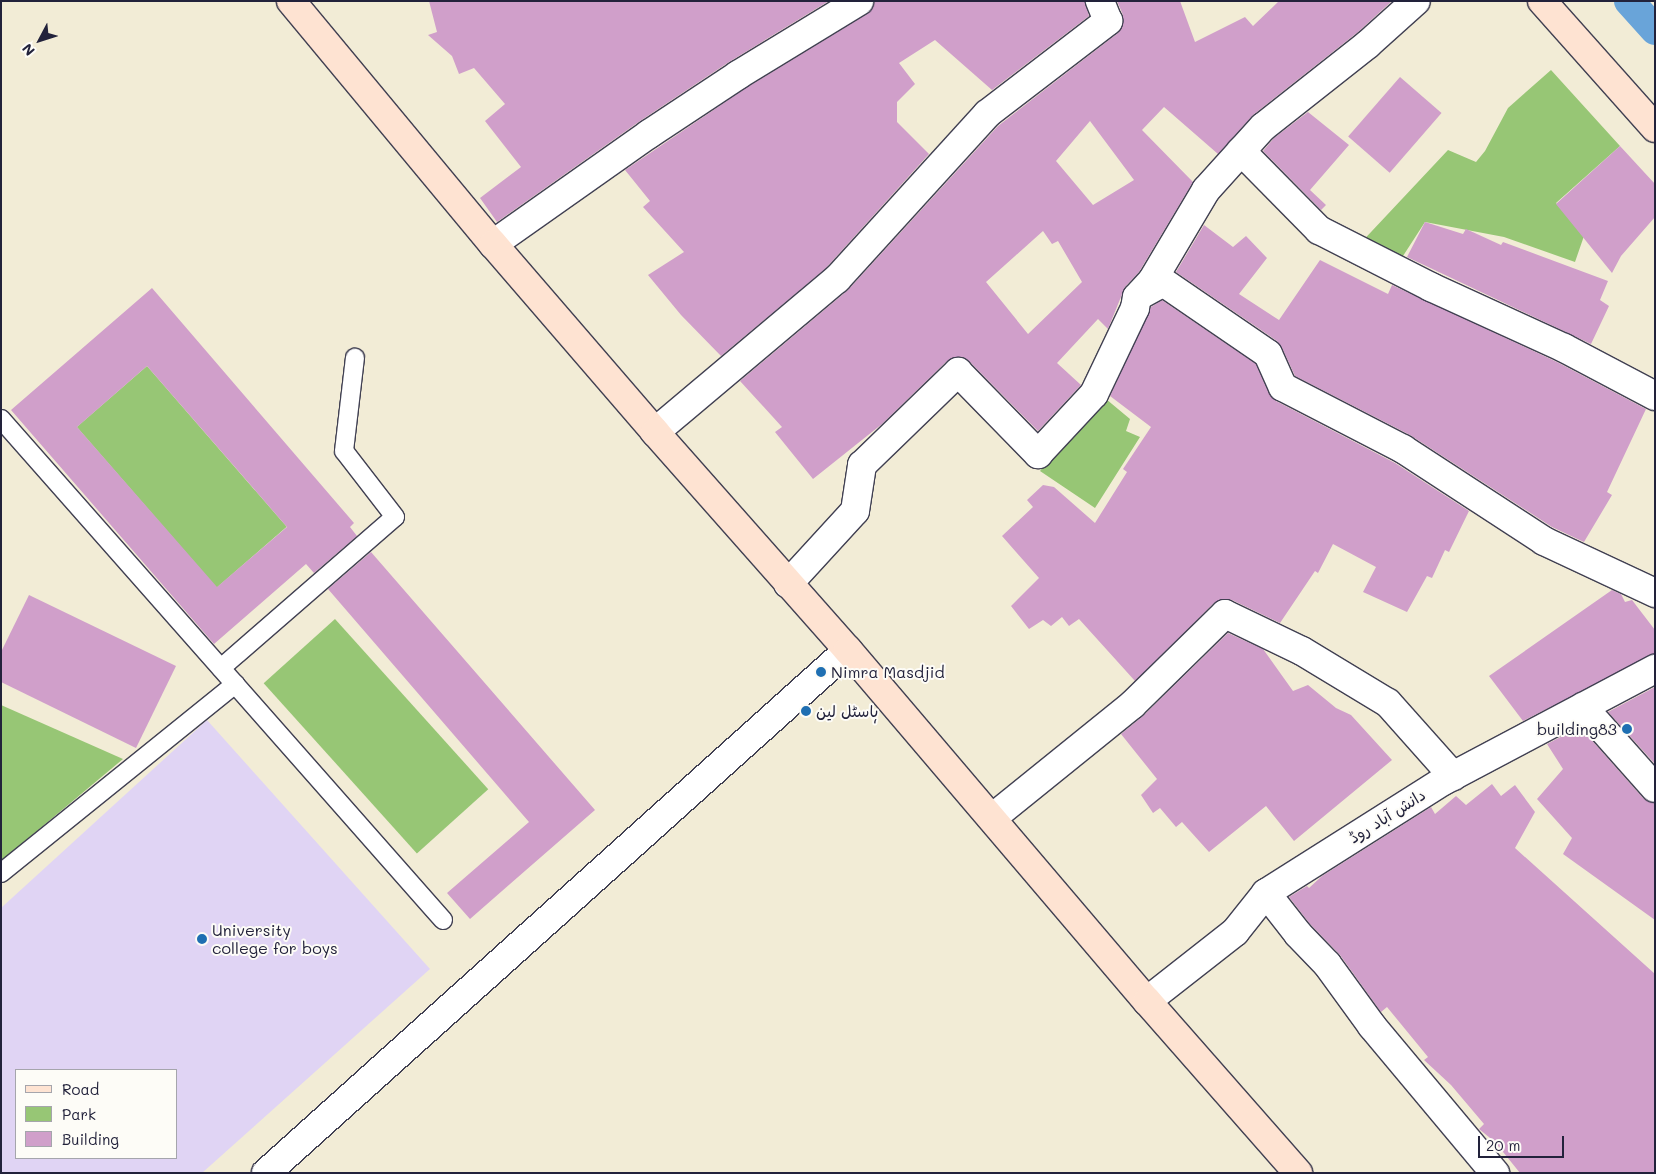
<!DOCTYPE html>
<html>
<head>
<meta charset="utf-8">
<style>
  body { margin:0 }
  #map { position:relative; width:1656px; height:1174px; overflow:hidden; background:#f2ecd6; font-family:Mali,"Playpen Sans Arabic",sans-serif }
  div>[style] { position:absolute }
  .built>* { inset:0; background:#e0d4f4 }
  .green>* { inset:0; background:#97c675; transform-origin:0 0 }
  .canal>* { height:30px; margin:-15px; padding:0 15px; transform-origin:15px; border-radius:15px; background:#69a4d9 }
  .building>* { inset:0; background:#d09fca; transform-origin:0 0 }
  .roads { filter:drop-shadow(1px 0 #414052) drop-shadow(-1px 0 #414052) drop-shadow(0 1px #414052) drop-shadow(0 -1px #414052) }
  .lane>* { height:18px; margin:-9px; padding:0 9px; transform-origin:9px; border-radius:9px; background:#fff }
  .street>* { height:28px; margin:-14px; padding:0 14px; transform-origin:14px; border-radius:14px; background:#fff }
  .secondary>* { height:28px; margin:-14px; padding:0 14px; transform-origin:14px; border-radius:14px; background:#fee3d2 }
  .dots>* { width:14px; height:14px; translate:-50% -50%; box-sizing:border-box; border:2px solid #fdfcf7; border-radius:50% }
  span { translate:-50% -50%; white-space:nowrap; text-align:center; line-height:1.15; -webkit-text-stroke:4px #fdfcf7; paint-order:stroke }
  .poi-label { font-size:16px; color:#22223b }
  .left { translate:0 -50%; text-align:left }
  .right { translate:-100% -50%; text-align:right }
  .street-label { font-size:16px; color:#22223b }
  .frame { position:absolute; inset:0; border:2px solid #22223b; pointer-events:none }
  .legend { position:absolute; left:15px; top:1069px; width:162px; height:90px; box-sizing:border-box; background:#fdfcf7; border:1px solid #a5a5ac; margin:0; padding:6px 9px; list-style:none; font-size:15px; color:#22223b }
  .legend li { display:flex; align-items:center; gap:10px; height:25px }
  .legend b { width:25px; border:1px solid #a5a5ac }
  .north { position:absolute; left:15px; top:15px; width:50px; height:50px; -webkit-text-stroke:4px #fdfcf7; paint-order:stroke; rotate:230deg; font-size:14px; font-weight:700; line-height:20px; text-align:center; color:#22223b }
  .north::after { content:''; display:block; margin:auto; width:18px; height:22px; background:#22223b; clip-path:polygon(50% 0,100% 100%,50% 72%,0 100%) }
  .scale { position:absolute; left:1478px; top:1136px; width:86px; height:22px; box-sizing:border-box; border:2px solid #22223b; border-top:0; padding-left:6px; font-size:15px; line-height:18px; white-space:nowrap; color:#22223b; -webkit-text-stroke:4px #fdfcf7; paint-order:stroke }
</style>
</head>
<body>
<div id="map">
  <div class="built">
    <div style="clip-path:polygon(evenodd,207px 720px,430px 969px,202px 1173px,1px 1173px,1px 908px,207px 720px,16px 1070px,176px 1070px,176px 1158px,16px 1158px,16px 1070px)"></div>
  </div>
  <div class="green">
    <div style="clip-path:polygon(1551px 70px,1620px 146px,1556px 203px,1584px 236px,1575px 262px,1504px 237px,1425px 222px,1392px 273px,1356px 248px,1448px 150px,1476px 162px,1485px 151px,1508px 108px)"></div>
    <div style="left:147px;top:366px;width:213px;height:93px;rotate:49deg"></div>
    <div style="clip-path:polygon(1100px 394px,1130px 419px,1126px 431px,1140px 437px,1095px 508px,1040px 471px)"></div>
    <div style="left:335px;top:619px;width:229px;height:96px;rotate:48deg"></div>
    <div style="clip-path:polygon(1px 705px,123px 759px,1px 861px)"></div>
  </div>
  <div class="canal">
    <div style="left:1629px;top:1px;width:39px;rotate:48deg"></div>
  </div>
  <div class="building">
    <div style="clip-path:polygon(429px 1px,829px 1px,729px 62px,640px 121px,497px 222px,480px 198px,521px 167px,485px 121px,505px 104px,474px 68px,459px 74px,452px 56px,428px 35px,437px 32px)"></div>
    <div style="clip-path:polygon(875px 1px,1085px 1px,1089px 16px,992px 90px,935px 40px,899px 63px,915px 84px,897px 102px,897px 122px,929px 154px,826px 268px,721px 356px,681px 315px,648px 275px,684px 252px,643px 207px,650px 201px,625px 170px,746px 88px,867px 14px,872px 9px)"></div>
    <div style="clip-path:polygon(evenodd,1117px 1px,1180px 1px,1195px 42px,1245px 17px,1253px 26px,1279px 1px,1392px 1px,1358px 32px,1253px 115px,1218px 154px,1164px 107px,1142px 130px,1193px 182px,1139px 272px,1125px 287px,1108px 329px,1098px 319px,1057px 363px,1081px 385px,1038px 431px,969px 361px,963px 357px,955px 357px,947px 361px,882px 424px,813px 479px,775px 432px,782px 427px,740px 381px,848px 290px,998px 126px,1118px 33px,1123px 25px,1123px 15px,1117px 1px,1090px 121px,1134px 180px,1093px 205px,1056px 161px,1090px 121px,1117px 1px,1043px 231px,1052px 244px,1058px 241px,1082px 282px,1028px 334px,986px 282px,1043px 231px)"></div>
    <div style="left:1400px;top:77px;width:55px;height:79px;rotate:41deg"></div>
    <div style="clip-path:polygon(1308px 112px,1349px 145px,1310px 190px,1326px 205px,1321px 210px,1263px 151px,1274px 138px)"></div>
    <div style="clip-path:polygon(1620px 146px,1655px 184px,1655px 217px,1621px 256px,1612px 273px,1556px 204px)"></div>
    <div style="clip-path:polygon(1425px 222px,1463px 234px,1466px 229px,1501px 245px,1503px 242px,1608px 281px,1600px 300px,1609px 306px,1591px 344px,1407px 257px)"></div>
    <div style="clip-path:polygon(1204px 225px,1233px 247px,1246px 236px,1267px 258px,1239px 294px,1279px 320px,1320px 260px,1388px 294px,1392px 285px,1557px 362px,1646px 409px,1607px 492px,1612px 495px,1584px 542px,1552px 527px,1410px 435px,1295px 376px,1282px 348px,1277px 341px,1176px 272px)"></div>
    <div style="clip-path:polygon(evenodd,152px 288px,354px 523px,350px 527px,357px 536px,314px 573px,306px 564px,214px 644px,11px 410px,152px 288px,147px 366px,287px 527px,217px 587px,77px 427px,147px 366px)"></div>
    <div style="clip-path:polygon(1162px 300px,1256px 364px,1269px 393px,1276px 401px,1395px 463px,1469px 511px,1449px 552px,1445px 550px,1432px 578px,1427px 576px,1407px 612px,1363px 592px,1376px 567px,1333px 544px,1318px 573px,1315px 571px,1280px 623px,1232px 600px,1222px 599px,1214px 603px,1135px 681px,1079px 619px,1069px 626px,1062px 617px,1051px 626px,1043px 620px,1029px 629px,1011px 606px,1039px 578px,1002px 536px,1033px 507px,1027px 500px,1043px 485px,1054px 487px,1095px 523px,1127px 472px,1123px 469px,1151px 427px,1110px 396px,1151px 307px)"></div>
    <div style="clip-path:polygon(371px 552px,595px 810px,470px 919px,447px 893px,529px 822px,328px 589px)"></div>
    <div style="clip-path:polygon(1612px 590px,1621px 594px,1625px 602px,1632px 600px,1655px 630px,1655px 654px,1523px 721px,1489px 676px)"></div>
    <div style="clip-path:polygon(29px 595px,176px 666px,136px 748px,1px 682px,1px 652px)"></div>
    <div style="clip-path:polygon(1228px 633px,1263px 649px,1293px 691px,1308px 685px,1336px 708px,1351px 715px,1392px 760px,1294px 841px,1266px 806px,1209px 852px,1182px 822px,1176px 827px,1160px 808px,1153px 813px,1141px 795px,1157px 779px,1121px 734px,1143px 716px)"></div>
    <div style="clip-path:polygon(1655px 687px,1655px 764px,1608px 712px)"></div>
    <div style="clip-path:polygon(1580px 727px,1643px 798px,1655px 803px,1655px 920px,1563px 854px,1572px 838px,1537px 799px,1563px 769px,1547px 744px)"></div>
    <div style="clip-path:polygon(1492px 784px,1501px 796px,1515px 785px,1535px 812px,1515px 848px,1655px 974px,1655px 1173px,1520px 1173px,1495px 1142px,1479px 1129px,1484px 1124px,1451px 1085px,1424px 1060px,1428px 1057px,1387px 1007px,1381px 1012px,1340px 955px,1310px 924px,1289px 897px,1307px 886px,1309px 888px,1322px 876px,1431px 807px,1435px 814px,1456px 796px,1466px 805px)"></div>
  </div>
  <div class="roads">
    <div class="lane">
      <div style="left:1px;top:419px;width:668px;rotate:48.58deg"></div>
      <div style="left:221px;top:668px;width:230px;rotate:-41deg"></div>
      <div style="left:395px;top:517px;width:83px;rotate:-127.7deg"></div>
      <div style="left:344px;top:451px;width:94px;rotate:-83.3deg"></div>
      <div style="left:1px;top:873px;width:301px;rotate:-38.9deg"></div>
    </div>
    <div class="street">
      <div style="left:1241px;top:151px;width:111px;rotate:45.4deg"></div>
      <div style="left:1319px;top:230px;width:126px;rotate:27deg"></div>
      <div style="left:1431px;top:287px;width:146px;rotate:24.6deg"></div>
      <div style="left:1564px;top:348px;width:103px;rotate:27.8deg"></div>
      <div style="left:493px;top:244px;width:191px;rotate:-35.2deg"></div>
      <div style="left:649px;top:134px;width:107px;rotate:-33.5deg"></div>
      <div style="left:738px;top:75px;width:142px;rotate:-31.4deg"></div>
      <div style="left:1140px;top:295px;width:26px;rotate:-29deg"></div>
      <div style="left:1163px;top:282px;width:127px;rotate:34.4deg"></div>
      <div style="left:1268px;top:354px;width:36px;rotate:66deg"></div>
      <div style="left:1283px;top:387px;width:135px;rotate:27.3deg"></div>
      <div style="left:1403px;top:449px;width:168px;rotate:33.1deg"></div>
      <div style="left:1544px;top:541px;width:123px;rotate:25.1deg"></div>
      <div style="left:655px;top:432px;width:238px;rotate:-40.1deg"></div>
      <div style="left:837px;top:279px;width:223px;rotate:-47.7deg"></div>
      <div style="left:987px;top:114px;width:153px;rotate:-37.5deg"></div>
      <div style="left:1108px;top:21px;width:22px;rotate:-112deg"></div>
      <div style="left:788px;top:584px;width:99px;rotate:-47.5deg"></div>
      <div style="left:855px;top:511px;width:47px;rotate:-81.3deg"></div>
      <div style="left:862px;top:465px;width:134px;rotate:-44.1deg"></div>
      <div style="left:958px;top:372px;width:115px;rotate:45.7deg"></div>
      <div style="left:1038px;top:454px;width:82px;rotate:-47deg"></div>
      <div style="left:1094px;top:394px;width:95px;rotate:-64.5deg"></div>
      <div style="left:1135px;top:308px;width:11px;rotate:-80deg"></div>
      <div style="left:1137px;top:297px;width:22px;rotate:-47deg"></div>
      <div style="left:1152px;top:281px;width:106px;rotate:-59.3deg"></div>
      <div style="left:1206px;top:190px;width:85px;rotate:-47.9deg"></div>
      <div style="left:1263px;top:127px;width:134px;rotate:-38.3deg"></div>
      <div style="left:1368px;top:44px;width:64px;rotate:-41.9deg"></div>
      <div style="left:1583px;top:707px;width:108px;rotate:48.4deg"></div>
      <div style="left:992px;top:818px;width:180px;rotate:-38.9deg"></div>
      <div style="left:1132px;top:705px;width:130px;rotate:-44.4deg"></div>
      <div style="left:1225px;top:614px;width:85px;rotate:25.7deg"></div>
      <div style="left:1302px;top:651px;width:100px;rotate:31.2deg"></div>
      <div style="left:1388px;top:703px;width:98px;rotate:48.3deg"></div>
      <div style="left:1266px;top:893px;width:52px;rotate:52deg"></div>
      <div style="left:1298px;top:934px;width:42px;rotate:46deg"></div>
      <div style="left:1327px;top:964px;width:77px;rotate:54deg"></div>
      <div style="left:1372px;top:1026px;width:192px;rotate:50.1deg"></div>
      <div style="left:1147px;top:1001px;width:112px;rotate:-38.1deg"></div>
      <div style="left:1235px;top:932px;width:50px;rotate:-51.5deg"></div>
      <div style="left:1266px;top:893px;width:212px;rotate:-32.3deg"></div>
      <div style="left:1445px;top:780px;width:238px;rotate:-27.9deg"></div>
      <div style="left:266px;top:1173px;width:782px;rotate:-41.94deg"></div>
    </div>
    <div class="secondary">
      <div style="left:291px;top:1px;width:316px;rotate:50.3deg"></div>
      <div style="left:493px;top:244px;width:248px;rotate:49.2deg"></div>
      <div style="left:655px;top:432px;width:291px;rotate:48.5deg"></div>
      <div style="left:848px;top:650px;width:461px;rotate:49.6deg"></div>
      <div style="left:1147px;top:1001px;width:229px;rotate:48.7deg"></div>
      <div style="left:1542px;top:1px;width:170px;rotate:48.3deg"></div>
    </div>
  </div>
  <div class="dots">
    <div style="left:821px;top:672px;background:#1f6fb2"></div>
    <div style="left:806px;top:711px;background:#1f6fb2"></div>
    <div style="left:1627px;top:729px;background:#1f6fb2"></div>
    <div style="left:202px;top:939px;background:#1f6fb2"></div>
  </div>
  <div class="poi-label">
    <span class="left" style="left:831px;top:672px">Nimra Masdjid</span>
    <span class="left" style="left:816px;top:711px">ہاسٹل لین</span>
    <span class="right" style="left:1617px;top:729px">building83</span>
    <span class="left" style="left:212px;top:939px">University<br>college for boys</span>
  </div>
  <div class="street-label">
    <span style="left:1387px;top:816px;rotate:-32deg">دانش آباد روڈ</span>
  </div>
  <div class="frame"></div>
  <ul class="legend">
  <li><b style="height:6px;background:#fee3d2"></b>Road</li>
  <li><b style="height:14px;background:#97c675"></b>Park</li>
  <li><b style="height:14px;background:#d09fca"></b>Building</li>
  </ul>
  <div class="north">N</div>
  <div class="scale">20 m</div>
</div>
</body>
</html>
